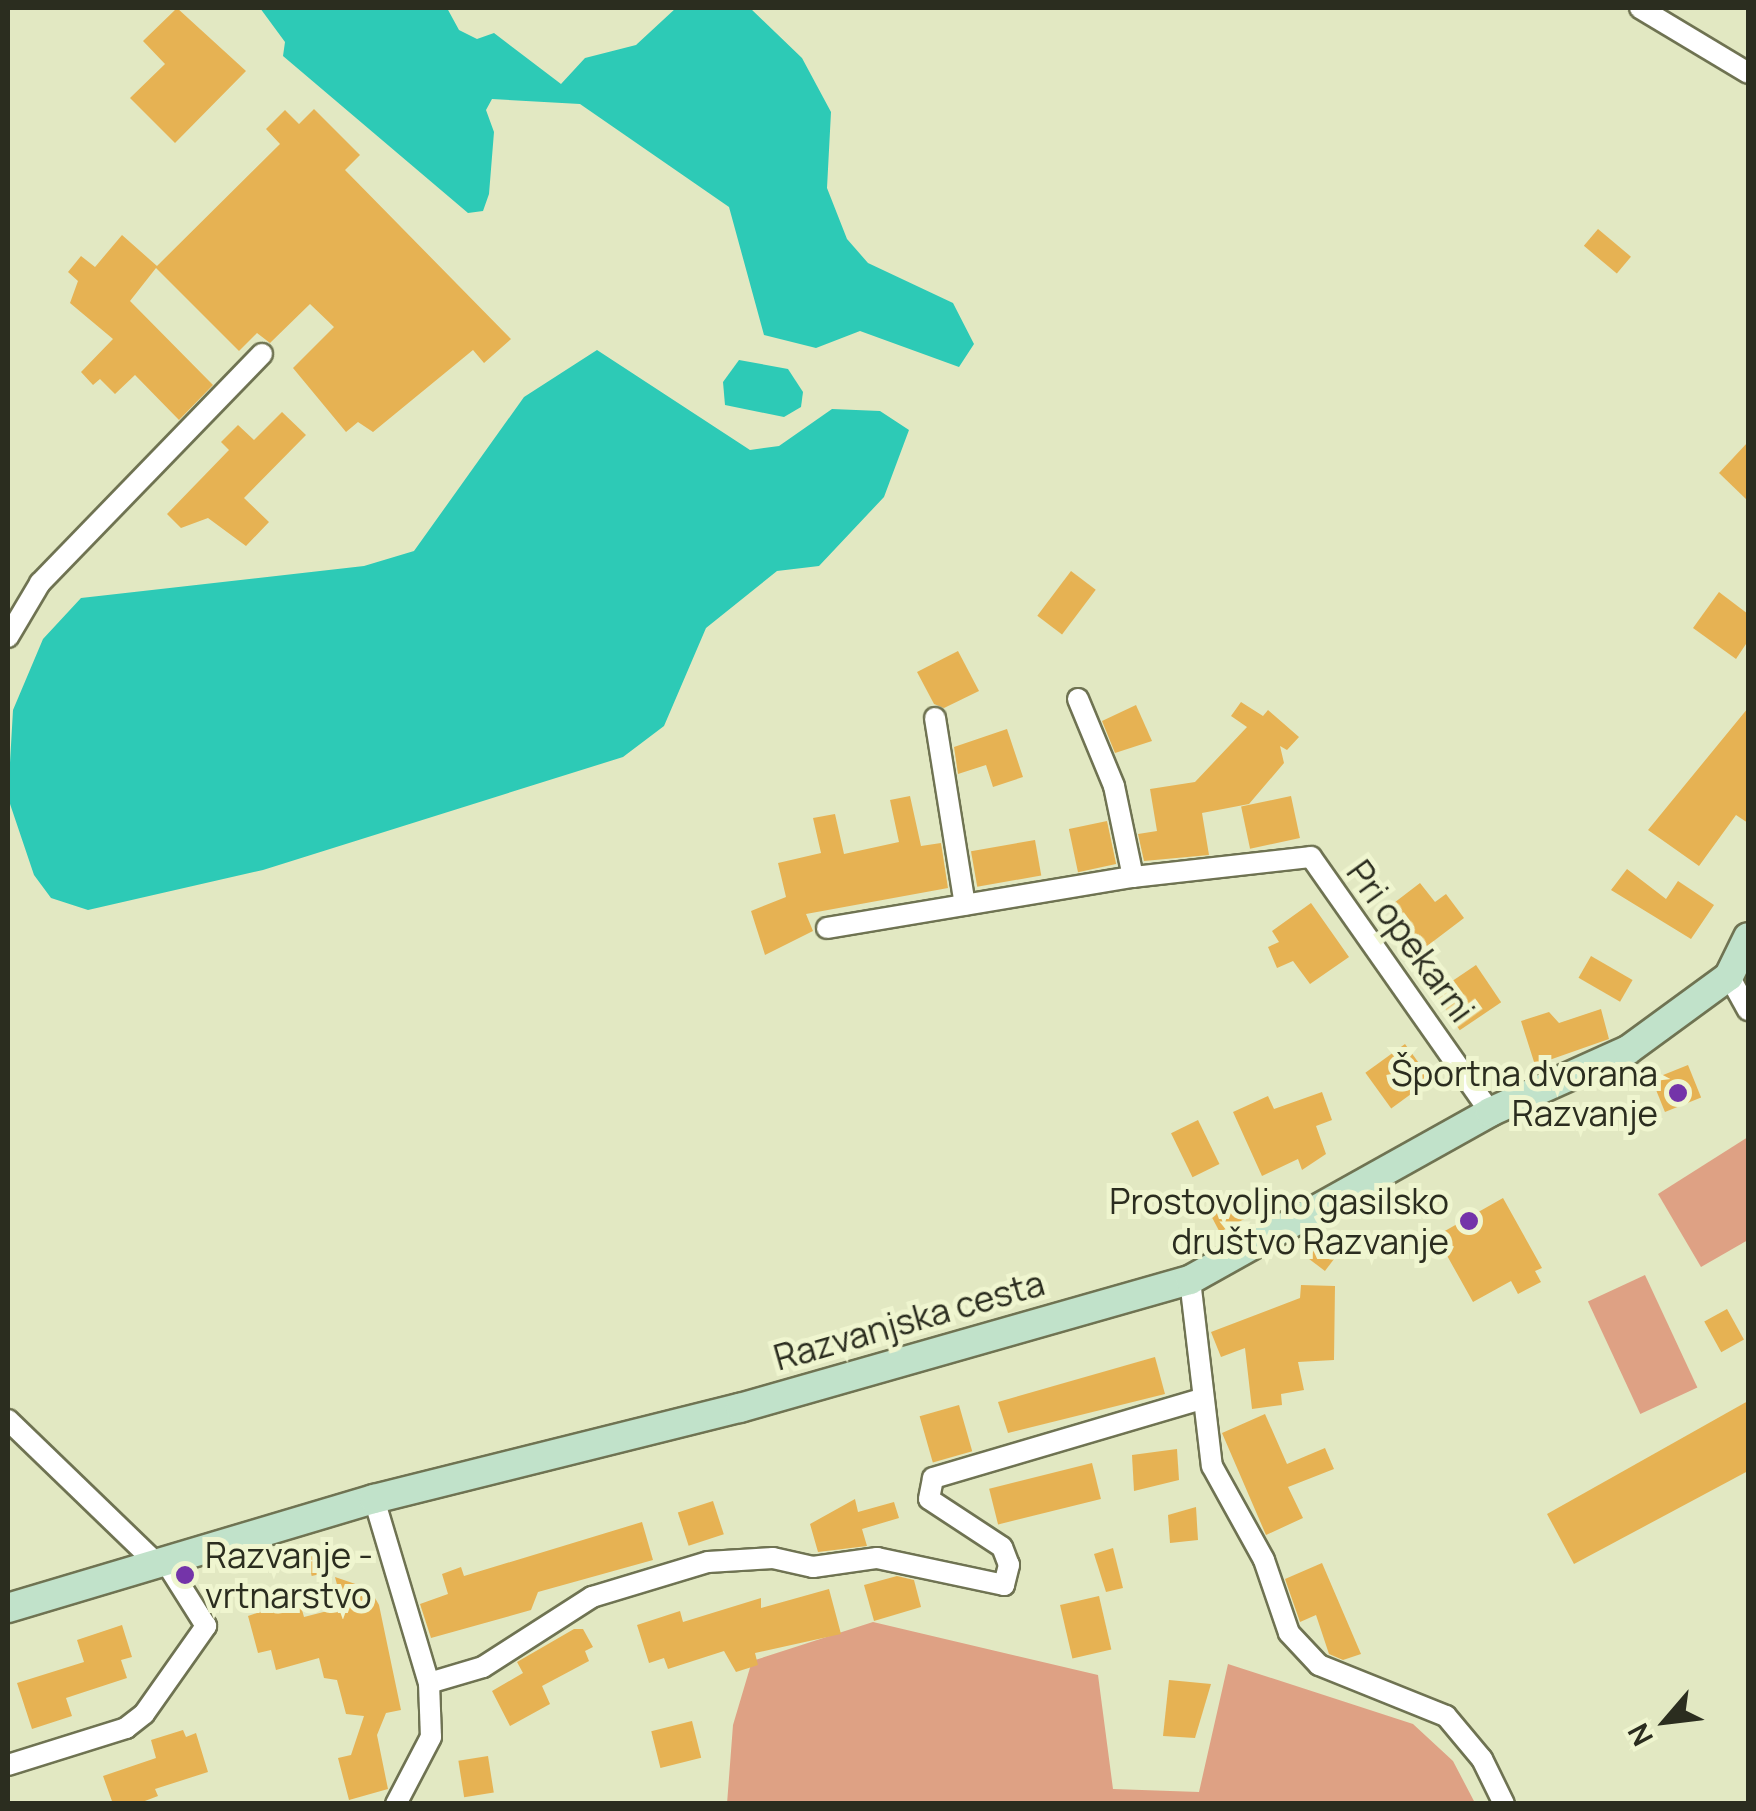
<!DOCTYPE html>
<html>
<head>
<meta charset="utf-8">
<style>
  body { margin:0 }
  #map { position:relative; width:1756px; height:1811px; overflow:hidden; background:#e2e8c2; font-family:Manrope,sans-serif }
  div>[style] { position:absolute }
  .green>* { inset:0; background:#dea184; transform-origin:0 0 }
  .water>* { inset:0; background:#2dcab6 }
  .building>* { inset:0; background:#e6b253; transform-origin:0 0 }
  .roads { filter:drop-shadow(2px 0 #6f7352) drop-shadow(-2px 0 #6f7352) drop-shadow(0 2px #6f7352) drop-shadow(0 -2px #6f7352) }
  .street>* { height:20px; margin:-10px; padding:0 10px; transform-origin:10px; border-radius:10px; background:#fff }
  .secondary>* { height:28px; margin:-14px; padding:0 14px; transform-origin:14px; border-radius:14px; background:#c1e2ca }
  .dots>* { width:28px; height:28px; translate:-50% -50%; box-sizing:border-box; border:5px solid #eff5cf; border-radius:50% }
  span { translate:-50% -50%; white-space:nowrap; text-align:center; line-height:1.15; -webkit-text-stroke:10px #eff5cf; paint-order:stroke }
  .street-label { font-size:35px; color:#2b2d1f }
  .poi-label { font-size:35px; color:#2b2d1f }
  .right { translate:-100% -50%; text-align:right }
  .left { translate:0 -50%; text-align:left }
  .frame { position:absolute; inset:0; border:10px solid #2b2d1f; pointer-events:none }
  .north { position:absolute; left:1616px; top:1671px; width:100px; height:100px; -webkit-text-stroke:8px #eff5cf; paint-order:stroke; rotate:242deg; font-size:28px; font-weight:700; line-height:40px; text-align:center; color:#2b2d1f }
  .north::after { content:''; display:block; margin:auto; width:35px; height:45px; background:#2b2d1f; clip-path:polygon(50% 0,100% 100%,50% 72%,0 100%) }
</style>
</head>
<body>
<div id="map">
  <div class="green">
    <div style="clip-path:polygon(1748px 1137px,1748px 1240px,1701px 1267px,1658px 1194px)"></div>
    <div style="left:1645px;top:1275px;width:124px;height:63px;rotate:65deg"></div>
    <div style="clip-path:polygon(873px 1622px,1098px 1675px,1113px 1789px,1199px 1792px,1228px 1664px,1413px 1724px,1453px 1761px,1475px 1803px,727px 1804px,733px 1725px,752px 1661px)"></div>
  </div>
  <div class="water">
    <div style="clip-path:polygon(260px 8px,447px 8px,459px 30px,477px 39px,494px 33px,561px 84px,585px 58px,636px 45px,676px 8px,750px 8px,802px 58px,831px 112px,827px 188px,847px 239px,868px 263px,953px 303px,974px 344px,959px 367px,860px 331px,816px 348px,764px 335px,729px 207px,580px 104px,492px 99px,486px 110px,494px 132px,489px 194px,483px 211px,468px 213px,283px 56px,285px 42px)"></div>
    <div style="clip-path:polygon(597px 350px,750px 450px,779px 446px,832px 409px,880px 411px,909px 430px,884px 497px,819px 566px,777px 571px,706px 628px,664px 726px,623px 757px,263px 870px,88px 910px,51px 898px,34px 875px,8px 798px,13px 710px,43px 639px,81px 598px,364px 566px,414px 551px,524px 397px)"></div>
    <div style="clip-path:polygon(739px 360px,788px 369px,803px 392px,801px 407px,784px 417px,725px 405px,723px 382px)"></div>
  </div>
  <div class="building">
    <div style="clip-path:polygon(177px 8px,246px 71px,175px 143px,130px 98px,165px 64px,143px 41px)"></div>
    <div style="clip-path:polygon(314px 109px,360px 155px,345px 170px,511px 339px,484px 363px,473px 350px,373px 432px,358px 422px,346px 432px,293px 368px,334px 327px,310px 304px,270px 343px,257px 333px,239px 351px,156px 268px,130px 301px,213px 385px,179px 420px,135px 375px,115px 394px,100px 379px,93px 385px,81px 372px,113px 339px,70px 303px,78px 281px,68px 272px,81px 256px,95px 267px,122px 235px,157px 266px,280px 144px,266px 129px,285px 110px,299px 124px)"></div>
    <div style="left:1598px;top:229px;width:43px;height:22px;rotate:40deg"></div>
    <div style="clip-path:polygon(282px 412px,306px 435px,244px 498px,269px 522px,246px 546px,208px 518px,181px 528px,167px 514px,229px 450px,221px 442px,238px 425px,254px 440px)"></div>
    <div style="clip-path:polygon(1748px 442px,1748px 501px,1719px 473px)"></div>
    <div style="left:1071px;top:571px;width:31px;height:56px;rotate:37deg"></div>
    <div style="clip-path:polygon(1719px 592px,1748px 614px,1748px 641px,1736px 659px,1693px 628px)"></div>
    <div style="clip-path:polygon(958px 651px,979px 691px,944px 708px,934px 704px,917px 672px)"></div>
    <div style="clip-path:polygon(1241px 702px,1263px 716px,1268px 710px,1299px 737px,1287px 750px,1280px 746px,1284px 763px,1249px 804px,1202px 813px,1209px 855px,1144px 861px,1138px 834px,1157px 831px,1150px 789px,1195px 782px,1247px 727px,1231px 716px)"></div>
    <div style="clip-path:polygon(1136px 705px,1152px 741px,1115px 753px,1102px 721px)"></div>
    <div style="clip-path:polygon(1748px 708px,1748px 823px,1736px 815px,1699px 866px,1648px 830px)"></div>
    <div style="clip-path:polygon(1007px 729px,1023px 777px,993px 787px,986px 765px,958px 774px,954px 747px)"></div>
    <div style="clip-path:polygon(910px 796px,921px 846px,941px 843px,948px 888px,806px 914px,813px 931px,765px 955px,751px 911px,786px 897px,778px 863px,821px 853px,813px 818px,835px 814px,844px 854px,899px 842px,890px 800px)"></div>
    <div style="left:1291px;top:796px;width:43px;height:51px;rotate:78deg"></div>
    <div style="left:1107px;top:821px;width:44px;height:39px;rotate:78deg"></div>
    <div style="left:1035px;top:840px;width:36px;height:65px;rotate:80deg"></div>
    <div style="clip-path:polygon(1627px 869px,1666px 899px,1678px 881px,1714px 905px,1691px 939px,1611px 890px)"></div>
    <div style="clip-path:polygon(1420px 883px,1435px 902px,1446px 894px,1464px 918px,1410px 959px,1396px 941px,1409px 932px,1390px 906px)"></div>
    <div style="clip-path:polygon(1311px 903px,1349px 957px,1310px 984px,1293px 961px,1277px 968px,1268px 947px,1279px 942px,1272px 931px)"></div>
    <div style="left:1591px;top:956px;width:48px;height:25px;rotate:30deg"></div>
    <div style="left:1476px;top:965px;width:45px;height:50px;rotate:56deg"></div>
    <div style="clip-path:polygon(1601px 1009px,1609px 1039px,1535px 1065px,1521px 1021px,1549px 1012px,1559px 1023px)"></div>
    <div style="left:1405px;top:1044px;width:44px;height:49px;rotate:54deg"></div>
    <div style="left:1688px;top:1065px;width:35px;height:39px;rotate:68deg"></div>
    <div style="clip-path:polygon(1322px 1092px,1332px 1120px,1316px 1126px,1326px 1154px,1302px 1170px,1298px 1159px,1262px 1176px,1233px 1112px,1268px 1096px,1274px 1109px)"></div>
    <div style="left:1198px;top:1120px;width:49px;height:30px;rotate:64deg"></div>
    <div style="left:1234px;top:1195px;width:26px;height:30px;rotate:62deg"></div>
    <div style="clip-path:polygon(1503px 1198px,1542px 1268px,1535px 1271px,1541px 1282px,1518px 1294px,1511px 1281px,1473px 1302px,1436px 1236px)"></div>
    <div style="left:1322px;top:1240px;width:21px;height:23px;rotate:37deg"></div>
    <div style="clip-path:polygon(1301px 1285px,1335px 1286px,1334px 1360px,1298px 1362px,1304px 1390px,1281px 1394px,1282px 1405px,1252px 1409px,1245px 1348px,1221px 1357px,1211px 1332px,1300px 1298px)"></div>
    <div style="left:1727px;top:1309px;width:35px;height:26px;rotate:61deg"></div>
    <div style="clip-path:polygon(1155px 1357px,1165px 1394px,1008px 1433px,998px 1402px)"></div>
    <div style="clip-path:polygon(1748px 1401px,1748px 1471px,1574px 1564px,1547px 1514px)"></div>
    <div style="left:959px;top:1405px;width:48px;height:41px;rotate:74deg"></div>
    <div style="clip-path:polygon(1265px 1414px,1287px 1464px,1325px 1448px,1334px 1469px,1288px 1487px,1303px 1518px,1266px 1535px,1222px 1433px)"></div>
    <div style="clip-path:polygon(1177px 1449px,1179px 1480px,1134px 1491px,1132px 1455px)"></div>
    <div style="left:1092px;top:1463px;width:37px;height:106px;rotate:76deg"></div>
    <div style="clip-path:polygon(855px 1499px,858px 1512px,894px 1502px,899px 1518px,862px 1529px,867px 1546px,818px 1552px,810px 1524px)"></div>
    <div style="left:713px;top:1501px;width:35px;height:37px;rotate:72deg"></div>
    <div style="clip-path:polygon(1196px 1507px,1198px 1540px,1170px 1543px,1168px 1515px)"></div>
    <div style="clip-path:polygon(642px 1522px,653px 1560px,538px 1592px,531px 1610px,431px 1638px,420px 1604px,448px 1594px,442px 1574px,461px 1567px,464px 1576px)"></div>
    <div style="left:335px;top:1548px;width:22px;height:29px;rotate:77deg"></div>
    <div style="clip-path:polygon(1113px 1548px,1123px 1588px,1106px 1592px,1094px 1554px)"></div>
    <div style="clip-path:polygon(1322px 1563px,1361px 1654px,1343px 1660px,1329px 1654px,1316px 1615px,1300px 1622px,1285px 1579px)"></div>
    <div style="clip-path:polygon(897px 1576px,914px 1580px,921px 1607px,874px 1621px,864px 1585px)"></div>
    <div style="clip-path:polygon(335px 1577px,370px 1589px,379px 1605px,401px 1710px,386px 1713px,377px 1735px,388px 1789px,349px 1800px,338px 1758px,351px 1755px,364px 1716px,346px 1714px,337px 1680px,324px 1678px,319px 1658px,276px 1670px,271px 1650px,258px 1653px,248px 1616px,299px 1599px,304px 1617px,343px 1607px)"></div>
    <div style="clip-path:polygon(829px 1589px,841px 1634px,755px 1653px,758px 1665px,736px 1672px,724px 1651px,668px 1669px,664px 1658px,649px 1663px,637px 1625px,680px 1611px,683px 1622px,761px 1598px,761px 1608px)"></div>
    <div style="left:1099px;top:1596px;width:55px;height:40px;rotate:77deg"></div>
    <div style="clip-path:polygon(122px 1625px,132px 1657px,121px 1660px,127px 1678px,66px 1698px,72px 1716px,32px 1729px,17px 1683px,84px 1662px,77px 1640px)"></div>
    <div style="clip-path:polygon(574px 1629px,583px 1629px,593px 1647px,585px 1651px,589px 1661px,542px 1686px,550px 1704px,510px 1726px,492px 1691px,523px 1673px,517px 1662px)"></div>
    <div style="clip-path:polygon(1169px 1680px,1211px 1684px,1195px 1738px,1163px 1736px)"></div>
    <div style="left:692px;top:1721px;width:38px;height:42px;rotate:76deg"></div>
    <div style="clip-path:polygon(183px 1730px,186px 1737px,196px 1733px,208px 1772px,155px 1789px,158px 1796px,137px 1804px,113px 1804px,103px 1776px,156px 1758px,151px 1740px)"></div>
    <div style="left:488px;top:1756px;width:37px;height:30px;rotate:81deg"></div>
  </div>
  <div class="roads">
    <div class="street">
      <div style="left:1640px;top:8px;width:126px;rotate:31deg"></div>
      <div style="left:8px;top:637px;width:63px;rotate:-59.3deg"></div>
      <div style="left:40px;top:583px;width:319px;rotate:-45.9deg"></div>
      <div style="left:1078px;top:699px;width:94px;rotate:67.5deg"></div>
      <div style="left:1114px;top:786px;width:93px;rotate:78.2deg"></div>
      <div style="left:935px;top:718px;width:189px;rotate:80.9deg"></div>
      <div style="left:827px;top:928px;width:310px;rotate:-9.5deg"></div>
      <div style="left:1133px;top:877px;width:179px;rotate:-6.4deg"></div>
      <div style="left:1311px;top:857px;width:312px;rotate:54.9deg"></div>
      <div style="left:1729px;top:976px;width:39px;rotate:61deg"></div>
      <div style="left:1190px;top:1280px;width:187px;rotate:83.3deg"></div>
      <div style="left:1212px;top:1466px;width:107px;rotate:61deg"></div>
      <div style="left:1264px;top:1560px;width:77px;rotate:71.1deg"></div>
      <div style="left:1289px;top:1633px;width:44px;rotate:46.8deg"></div>
      <div style="left:1319px;top:1665px;width:137px;rotate:21.9deg"></div>
      <div style="left:1446px;top:1716px;width:56px;rotate:50.1deg"></div>
      <div style="left:1482px;top:1759px;width:50px;rotate:63.9deg"></div>
      <div style="left:8px;top:1420px;width:206px;rotate:44deg"></div>
      <div style="left:374px;top:1499px;width:192px;rotate:73.4deg"></div>
      <div style="left:429px;top:1683px;width:54px;rotate:87.9deg"></div>
      <div style="left:431px;top:1737px;width:76px;rotate:117.6deg"></div>
      <div style="left:429px;top:1683px;width:56px;rotate:-16.5deg"></div>
      <div style="left:483px;top:1667px;width:130px;rotate:-32.7deg"></div>
      <div style="left:592px;top:1597px;width:121px;rotate:-16.8deg"></div>
      <div style="left:708px;top:1562px;width:65px;rotate:-3.5deg"></div>
      <div style="left:773px;top:1558px;width:41px;rotate:12.7deg"></div>
      <div style="left:813px;top:1567px;width:65px;rotate:-8deg"></div>
      <div style="left:877px;top:1558px;width:130px;rotate:12deg"></div>
      <div style="left:1004px;top:1585px;width:21px;rotate:-76deg"></div>
      <div style="left:1009px;top:1565px;width:19px;rotate:-111deg"></div>
      <div style="left:1002px;top:1547px;width:87px;rotate:-146.7deg"></div>
      <div style="left:929px;top:1499px;width:21px;rotate:-79deg"></div>
      <div style="left:933px;top:1478px;width:279px;rotate:-16.4deg"></div>
      <div style="left:8px;top:1765px;width:124px;rotate:-17.4deg"></div>
      <div style="left:126px;top:1728px;width:23px;rotate:-38deg"></div>
      <div style="left:144px;top:1714px;width:108px;rotate:-54.8deg"></div>
      <div style="left:206px;top:1626px;width:77px;rotate:-122.2deg"></div>
    </div>
    <div class="secondary">
      <div style="left:8px;top:1608px;width:382px;rotate:-16.6deg"></div>
      <div style="left:374px;top:1499px;width:377px;rotate:-14deg"></div>
      <div style="left:740px;top:1408px;width:468px;rotate:-15.9deg"></div>
      <div style="left:1190px;top:1280px;width:344px;rotate:-29.2deg"></div>
      <div style="left:1490px;top:1112px;width:151px;rotate:-24.2deg"></div>
      <div style="left:1628px;top:1050px;width:125px;rotate:-36.2deg"></div>
      <div style="left:1729px;top:976px;width:43px;rotate:-64deg"></div>
    </div>
  </div>
  <div class="dots">
    <div style="left:1678px;top:1093px;background:#7434a9"></div>
    <div style="left:1469px;top:1221px;background:#7434a9"></div>
    <div style="left:185px;top:1575px;background:#7434a9"></div>
  </div>
  <div class="street-label">
    <span style="left:1411px;top:941px;rotate:54deg">Pri opekarni</span>
    <span style="left:909px;top:1320px;rotate:-16deg">Razvanjska cesta</span>
  </div>
  <div class="poi-label">
    <span class="right" style="left:1658px;top:1093px">Športna dvorana<br>Razvanje</span>
    <span class="right" style="left:1449px;top:1221px">Prostovoljno gasilsko<br>društvo Razvanje</span>
    <span class="left" style="left:205px;top:1575px">Razvanje -<br>vrtnarstvo</span>
  </div>
  <div class="frame"></div>
  <div class="north">N</div>
</div>
</body>
</html>
